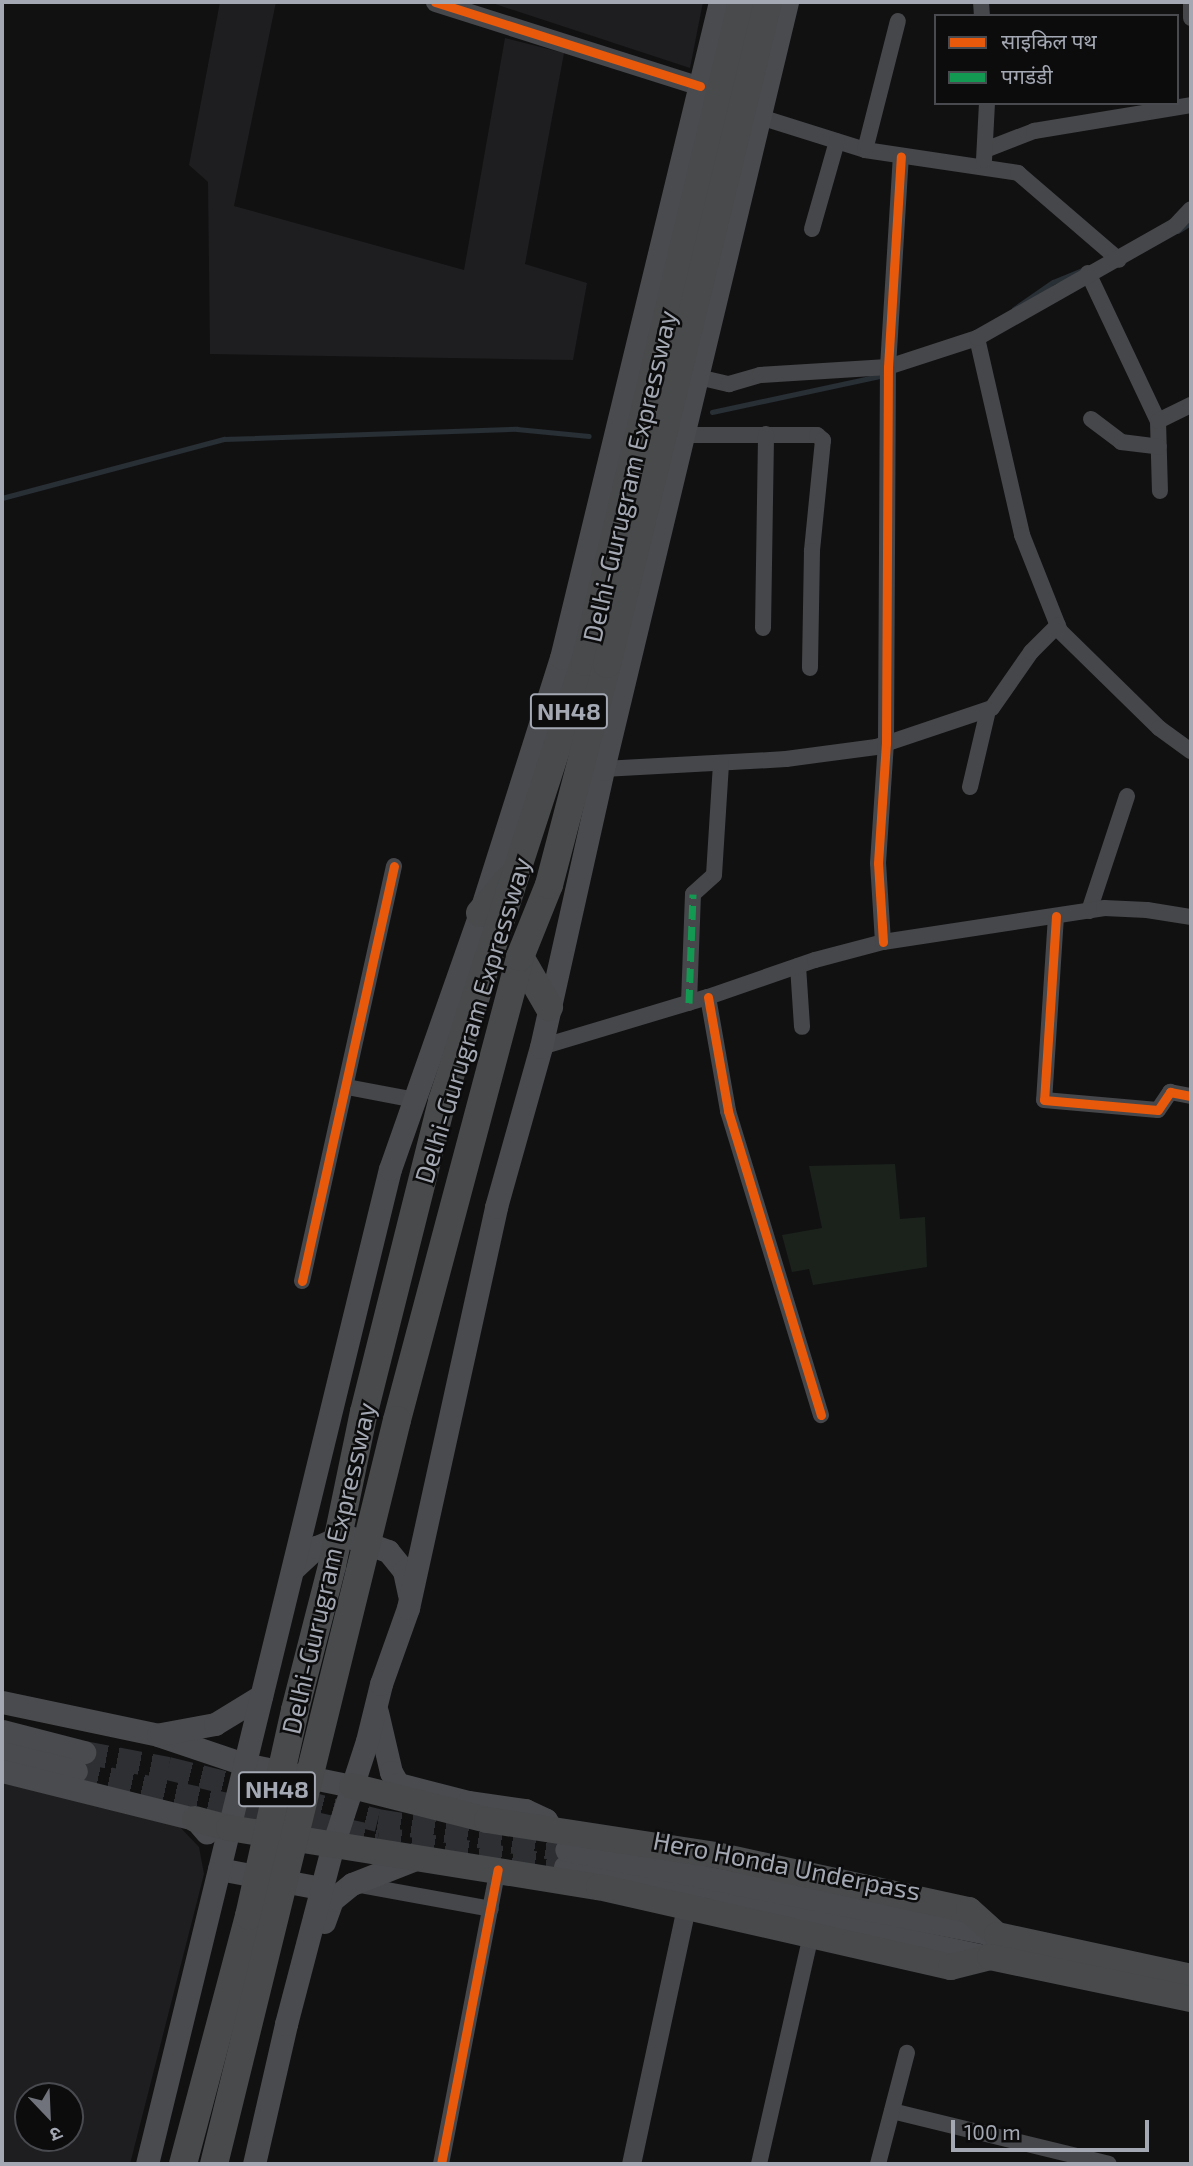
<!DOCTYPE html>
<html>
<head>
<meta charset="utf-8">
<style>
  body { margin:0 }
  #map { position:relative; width:1193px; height:2166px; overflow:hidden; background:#111112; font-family:"Exo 2","Noto Sans Devanagari",sans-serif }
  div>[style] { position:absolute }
  .built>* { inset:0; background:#1e1e20 }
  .green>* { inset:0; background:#1b221c }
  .stream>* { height:4.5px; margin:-2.25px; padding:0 2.25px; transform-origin:2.25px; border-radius:2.25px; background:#282f35 }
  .secondary-tunnel>* { height:23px; margin-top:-11.5px; transform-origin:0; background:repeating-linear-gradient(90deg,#2e2f32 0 23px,transparent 0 34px) }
  .minor>* { height:16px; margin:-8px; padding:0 8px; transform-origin:8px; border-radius:8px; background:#46474a }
  .tertiary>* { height:19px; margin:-9.5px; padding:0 9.5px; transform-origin:9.5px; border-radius:9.5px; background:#46474a }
  .secondary>* { height:23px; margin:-11.5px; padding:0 11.5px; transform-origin:11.5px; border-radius:11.5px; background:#4a4b4e }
  .trunk>* { height:26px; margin:-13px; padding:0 13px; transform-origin:13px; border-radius:13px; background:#484a4c }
  .motorway>* { height:28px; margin:-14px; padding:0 14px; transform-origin:14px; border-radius:14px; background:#484a4c }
  .motorway-bridge>* { height:28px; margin:-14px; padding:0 14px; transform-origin:14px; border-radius:14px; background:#484a4c }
  .quiet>* { height:7px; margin-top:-3.5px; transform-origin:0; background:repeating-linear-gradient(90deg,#139951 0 14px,transparent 0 21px) }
  .cycleway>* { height:9px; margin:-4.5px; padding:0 4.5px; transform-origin:4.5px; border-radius:4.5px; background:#e8590c }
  span { translate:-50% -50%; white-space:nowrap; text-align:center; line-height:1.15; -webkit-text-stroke:5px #0c0c0d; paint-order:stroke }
  .shield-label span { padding:2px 5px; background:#0c0c0d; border:2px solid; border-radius:5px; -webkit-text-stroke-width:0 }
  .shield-label { font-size:24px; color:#a3a8b3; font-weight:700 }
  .street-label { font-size:26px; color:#a3a8b3 }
  .frame { position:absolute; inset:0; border:4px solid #a3a8b3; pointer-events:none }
  .legend { position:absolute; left:934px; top:14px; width:245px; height:91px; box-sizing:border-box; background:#0c0c0d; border:2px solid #484a4f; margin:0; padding:9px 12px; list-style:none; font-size:21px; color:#a3a8b3 }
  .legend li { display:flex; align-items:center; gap:14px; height:35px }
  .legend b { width:35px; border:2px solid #484a4f }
  .north { position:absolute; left:14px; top:2082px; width:70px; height:70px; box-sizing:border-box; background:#0c0c0d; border:2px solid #484a4f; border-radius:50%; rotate:157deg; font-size:19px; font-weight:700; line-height:28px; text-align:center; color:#a3a8b3 }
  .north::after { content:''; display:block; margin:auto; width:24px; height:32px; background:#70737b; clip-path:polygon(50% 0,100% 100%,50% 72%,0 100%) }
  .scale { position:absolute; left:951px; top:2120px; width:198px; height:32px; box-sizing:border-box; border:4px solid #a3a8b3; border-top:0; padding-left:9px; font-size:21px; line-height:24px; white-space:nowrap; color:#a3a8b3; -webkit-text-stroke:5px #0c0c0d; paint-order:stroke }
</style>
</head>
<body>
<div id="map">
  <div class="built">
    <div style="clip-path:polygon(220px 2px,276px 2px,234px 206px,464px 270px,505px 38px,564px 53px,525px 264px,587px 283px,573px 360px,210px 354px,208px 182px,189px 165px)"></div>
    <div style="clip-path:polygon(489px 2px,703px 2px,690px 68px)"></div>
    <div style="clip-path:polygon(evenodd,2px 1783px,178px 1825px,199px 1847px,204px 1874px,130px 2164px,2px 2164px,2px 1783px,28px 2096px,70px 2096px,70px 2138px,28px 2138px,28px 2096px)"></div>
  </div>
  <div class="green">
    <div style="clip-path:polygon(895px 1164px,900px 1219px,925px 1217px,927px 1267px,813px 1285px,809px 1269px,792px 1272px,782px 1235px,822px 1228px,809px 1166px)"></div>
  </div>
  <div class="stream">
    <div style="left:1178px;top:231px;width:15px;rotate:-32deg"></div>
    <div style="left:1014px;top:309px;width:47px;rotate:-34.7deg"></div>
    <div style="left:1053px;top:282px;width:35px;rotate:-22deg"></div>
    <div style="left:712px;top:412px;width:177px;rotate:-12.1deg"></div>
    <div style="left:2px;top:498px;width:230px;rotate:-14.9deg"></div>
    <div style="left:224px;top:439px;width:293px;rotate:-2deg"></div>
    <div style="left:517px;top:429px;width:72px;rotate:5.6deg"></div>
  </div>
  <div class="secondary-tunnel">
    <div style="left:84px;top:1752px;width:86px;rotate:10.8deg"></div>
    <div style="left:168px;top:1768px;width:216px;rotate:13.9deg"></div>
    <div style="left:378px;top:1820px;width:190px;rotate:9.1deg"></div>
    <div style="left:76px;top:1771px;width:309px;rotate:12.3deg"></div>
    <div style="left:378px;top:1837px;width:189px;rotate:9.1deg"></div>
  </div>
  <div class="minor">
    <div style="left:981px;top:2px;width:14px;rotate:86deg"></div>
    <div style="left:1191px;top:2px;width:16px;rotate:90deg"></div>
    <div style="left:760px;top:117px;width:110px;rotate:17.4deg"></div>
    <div style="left:865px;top:150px;width:155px;rotate:8.5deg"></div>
    <div style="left:1018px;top:173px;width:133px;rotate:40.7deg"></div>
    <div style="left:865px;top:150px;width:133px;rotate:-75.7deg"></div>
    <div style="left:985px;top:150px;width:53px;rotate:-21.2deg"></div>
    <div style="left:1034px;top:131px;width:159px;rotate:-9.4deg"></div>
    <div style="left:984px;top:160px;width:57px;rotate:-87deg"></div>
    <div style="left:812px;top:229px;width:91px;rotate:-74.1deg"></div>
    <div style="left:1088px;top:273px;width:164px;rotate:64.7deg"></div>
    <div style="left:1158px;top:421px;width:70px;rotate:88.4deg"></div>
    <div style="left:977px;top:338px;width:202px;rotate:77.1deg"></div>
    <div style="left:1022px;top:535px;width:103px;rotate:68.4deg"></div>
    <div style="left:1060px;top:631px;width:139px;rotate:44.4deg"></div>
    <div style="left:1159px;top:728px;width:39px;rotate:36deg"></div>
    <div style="left:698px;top:377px;width:32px;rotate:13deg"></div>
    <div style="left:729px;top:384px;width:32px;rotate:-16deg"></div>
    <div style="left:760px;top:375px;width:128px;rotate:-3.6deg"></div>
    <div style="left:888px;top:367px;width:94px;rotate:-18deg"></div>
    <div style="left:977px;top:338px;width:227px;rotate:-29.5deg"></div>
    <div style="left:1175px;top:226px;width:23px;rotate:-47deg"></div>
    <div style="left:1091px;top:419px;width:38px;rotate:37deg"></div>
    <div style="left:1121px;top:442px;width:38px;rotate:7deg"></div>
    <div style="left:1158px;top:421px;width:37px;rotate:-26deg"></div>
    <div style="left:684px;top:435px;width:133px"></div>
    <div style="left:817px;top:435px;width:8px;rotate:40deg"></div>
    <div style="left:823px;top:440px;width:112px;rotate:95.7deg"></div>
    <div style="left:812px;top:551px;width:117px;rotate:91deg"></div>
    <div style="left:763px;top:628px;width:194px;rotate:-89.1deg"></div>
    <div style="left:603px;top:769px;width:183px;rotate:-3.1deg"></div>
    <div style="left:786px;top:759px;width:91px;rotate:-7.6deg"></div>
    <div style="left:876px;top:747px;width:122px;rotate:-18.6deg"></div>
    <div style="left:992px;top:708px;width:68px;rotate:-55.1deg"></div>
    <div style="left:1031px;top:652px;width:38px;rotate:-45deg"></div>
    <div style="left:970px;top:787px;width:79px;rotate:-76.8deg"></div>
    <div style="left:1089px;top:911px;width:121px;rotate:-71.7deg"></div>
    <div style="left:1056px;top:916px;width:184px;rotate:93.7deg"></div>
    <div style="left:1044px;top:1100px;width:114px;rotate:5deg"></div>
    <div style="left:1158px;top:1110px;width:22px;rotate:-56deg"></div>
    <div style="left:1170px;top:1092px;width:21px;rotate:11deg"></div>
    <div style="left:883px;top:942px;width:79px;rotate:-93.6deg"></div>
    <div style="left:878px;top:863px;width:120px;rotate:-86.2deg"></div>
    <div style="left:886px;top:743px;width:376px;rotate:-89.7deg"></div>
    <div style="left:888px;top:367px;width:211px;rotate:-86.5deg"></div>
    <div style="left:798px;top:966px;width:61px;rotate:86.2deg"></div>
    <div style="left:708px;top:997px;width:116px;rotate:80deg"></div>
    <div style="left:728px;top:1111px;width:318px;rotate:73deg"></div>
    <div style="left:689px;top:1003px;width:109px;rotate:-87.9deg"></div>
    <div style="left:693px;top:894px;width:28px;rotate:-42deg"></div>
    <div style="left:714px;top:875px;width:111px;rotate:-86.4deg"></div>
    <div style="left:541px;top:1047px;width:174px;rotate:-16.7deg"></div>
    <div style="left:708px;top:997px;width:113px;rotate:-19.1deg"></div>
    <div style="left:815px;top:960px;width:70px;rotate:-14.8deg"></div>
    <div style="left:883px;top:942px;width:224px;rotate:-8.7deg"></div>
    <div style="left:1104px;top:908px;width:43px;rotate:2.7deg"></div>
    <div style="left:1147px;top:910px;width:45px;rotate:9deg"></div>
    <div style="left:347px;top:1087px;width:69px;rotate:10.8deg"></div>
    <div style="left:302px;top:1281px;width:425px;rotate:-77.5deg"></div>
    <div style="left:354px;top:1884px;width:139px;rotate:10.3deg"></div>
    <div style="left:892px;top:2111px;width:223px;rotate:13.7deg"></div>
    <div style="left:441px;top:2164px;width:300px;rotate:-79.1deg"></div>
    <div style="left:759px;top:2164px;width:235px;rotate:-77.2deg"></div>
    <div style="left:878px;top:2164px;width:115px;rotate:-75.4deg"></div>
  </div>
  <div class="tertiary">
    <div style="left:435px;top:2px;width:278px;rotate:17.6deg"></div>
    <div style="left:631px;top:2164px;width:263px;rotate:-77.9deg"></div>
  </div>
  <div class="secondary">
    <div style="left:293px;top:1569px;width:33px;rotate:-43deg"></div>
    <div style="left:317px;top:1547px;width:30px;rotate:-24deg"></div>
    <div style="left:344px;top:1535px;width:47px;rotate:20deg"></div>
    <div style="left:388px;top:1551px;width:26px;rotate:51deg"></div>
    <div style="left:404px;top:1571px;width:24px;rotate:78deg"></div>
    <div style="left:2px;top:1702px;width:159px;rotate:11.9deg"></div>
    <div style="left:158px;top:1735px;width:91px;rotate:18.6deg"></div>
    <div style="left:244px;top:1764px;width:110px;rotate:11.5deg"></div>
    <div style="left:377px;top:1712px;width:62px;rotate:76.9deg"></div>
    <div style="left:391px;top:1772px;width:14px;rotate:60deg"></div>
    <div style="left:398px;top:1784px;width:72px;rotate:14.4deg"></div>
    <div style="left:468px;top:1802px;width:58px;rotate:8deg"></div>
    <div style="left:525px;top:1810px;width:23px;rotate:25deg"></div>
    <div style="left:546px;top:1820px;width:12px;rotate:59deg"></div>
    <div style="left:2px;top:1731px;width:85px;rotate:14.4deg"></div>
    <div style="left:161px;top:1734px;width:55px;rotate:-10.5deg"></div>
    <div style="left:215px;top:1724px;width:54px;rotate:-31.3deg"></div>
    <div style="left:2px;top:1753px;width:76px;rotate:13.7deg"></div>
    <div style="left:2px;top:1771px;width:199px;rotate:14deg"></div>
    <div style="left:195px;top:1819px;width:18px;rotate:49deg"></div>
    <div style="left:565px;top:1867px;width:434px;rotate:12deg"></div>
    <div style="left:990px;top:1957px;width:23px;rotate:-72deg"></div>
    <div style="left:997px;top:1935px;width:439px;rotate:-168.8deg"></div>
    <div style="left:219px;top:1869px;width:104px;rotate:10.6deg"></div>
    <div style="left:324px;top:1922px;width:23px;rotate:-70deg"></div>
    <div style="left:332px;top:1900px;width:26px;rotate:-39deg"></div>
    <div style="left:352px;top:1884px;width:71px;rotate:-21.5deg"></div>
    <div style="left:147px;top:2164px;width:1024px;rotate:-76.28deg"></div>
    <div style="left:390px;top:1169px;width:271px;rotate:-70.6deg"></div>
    <div style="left:480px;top:913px;width:268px;rotate:-72.4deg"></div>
    <div style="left:561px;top:658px;width:675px;rotate:-76.38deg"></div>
    <div style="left:254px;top:2164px;width:144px;rotate:-77.1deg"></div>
    <div style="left:286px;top:2024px;width:185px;rotate:-75.3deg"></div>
    <div style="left:333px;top:1845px;width:109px;rotate:-71.9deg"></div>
    <div style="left:367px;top:1741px;width:59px;rotate:-76.2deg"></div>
    <div style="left:381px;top:1684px;width:81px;rotate:-70.4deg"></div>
    <div style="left:408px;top:1608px;width:411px;rotate:-77.6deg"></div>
    <div style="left:496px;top:1207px;width:166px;rotate:-74.3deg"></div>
    <div style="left:541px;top:1047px;width:285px;rotate:-77.4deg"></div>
    <div style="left:603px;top:769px;width:789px;rotate:-76.51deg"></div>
  </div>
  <div class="trunk">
    <div style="left:352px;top:1786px;width:139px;rotate:14.1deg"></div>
    <div style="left:487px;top:1820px;width:232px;rotate:8.7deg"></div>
    <div style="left:716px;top:1855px;width:259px;rotate:12.3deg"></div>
    <div style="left:969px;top:1910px;width:38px;rotate:42deg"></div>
    <div style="left:997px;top:1935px;width:198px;rotate:12.2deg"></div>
    <div style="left:195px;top:1819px;width:35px;rotate:15deg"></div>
    <div style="left:229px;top:1828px;width:375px;rotate:9.1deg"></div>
    <div style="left:599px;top:1887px;width:361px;rotate:12.8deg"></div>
    <div style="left:951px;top:1967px;width:40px;rotate:-14.4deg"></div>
    <div style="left:990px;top:1957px;width:205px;rotate:11.8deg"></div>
  </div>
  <div class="motorway">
    <div style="left:480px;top:913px;width:46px;rotate:-49.4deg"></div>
    <div style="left:520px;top:957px;width:58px;rotate:59.9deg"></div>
    <div style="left:364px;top:1412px;width:321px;rotate:-75.9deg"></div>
    <div style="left:442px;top:1101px;width:462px;rotate:-72deg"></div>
    <div style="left:585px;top:662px;width:678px;rotate:-76.62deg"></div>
    <div style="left:397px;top:1420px;width:479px;rotate:-75.1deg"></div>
    <div style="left:520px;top:957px;width:78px;rotate:-68.1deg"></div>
    <div style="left:549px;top:885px;width:228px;rotate:-75.3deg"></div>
    <div style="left:607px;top:664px;width:681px;rotate:-76.33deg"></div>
  </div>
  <div class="motorway-bridge">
    <div style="left:183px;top:2164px;width:257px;rotate:-75.1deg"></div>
    <div style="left:249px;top:1916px;width:211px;rotate:-77.4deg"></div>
    <div style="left:295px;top:1710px;width:149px;rotate:-75.6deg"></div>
    <div style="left:332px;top:1566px;width:157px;rotate:-78.3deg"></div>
    <div style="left:214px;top:2164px;width:766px;rotate:-76.18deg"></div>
  </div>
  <div class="quiet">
    <div style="left:689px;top:1003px;width:109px;rotate:-87.9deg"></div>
  </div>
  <div class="cycleway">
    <div style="left:435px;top:2px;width:278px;rotate:17.6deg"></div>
    <div style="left:1056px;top:916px;width:184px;rotate:93.7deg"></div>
    <div style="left:1044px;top:1100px;width:114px;rotate:5deg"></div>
    <div style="left:1158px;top:1110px;width:22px;rotate:-56deg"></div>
    <div style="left:1170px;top:1092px;width:21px;rotate:11deg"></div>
    <div style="left:883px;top:942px;width:79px;rotate:-93.6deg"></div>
    <div style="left:878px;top:863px;width:120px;rotate:-86.2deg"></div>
    <div style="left:886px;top:743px;width:376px;rotate:-89.7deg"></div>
    <div style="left:888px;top:367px;width:211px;rotate:-86.5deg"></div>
    <div style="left:708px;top:997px;width:116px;rotate:80deg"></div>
    <div style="left:728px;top:1111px;width:318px;rotate:73deg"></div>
    <div style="left:302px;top:1281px;width:425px;rotate:-77.5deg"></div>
    <div style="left:441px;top:2164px;width:300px;rotate:-79.1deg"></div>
  </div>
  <div class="shield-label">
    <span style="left:569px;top:711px">NH48</span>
    <span style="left:277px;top:1789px">NH48</span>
  </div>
  <div class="street-label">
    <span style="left:629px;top:476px;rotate:-77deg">Delhi-Gurugram Expressway</span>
    <span style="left:472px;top:1020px;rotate:-73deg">Delhi-Gurugram Expressway</span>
    <span style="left:328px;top:1568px;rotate:-77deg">Delhi-Gurugram Expressway</span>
    <span style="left:787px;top:1865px;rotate:11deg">Hero Honda Underpass</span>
  </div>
  <div class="frame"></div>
  <ul class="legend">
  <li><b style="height:9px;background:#e8590c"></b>साइकिल पथ</li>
  <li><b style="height:9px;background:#139951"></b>पगडंडी</li>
  </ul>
  <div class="north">उ</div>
  <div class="scale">100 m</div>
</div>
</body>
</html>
